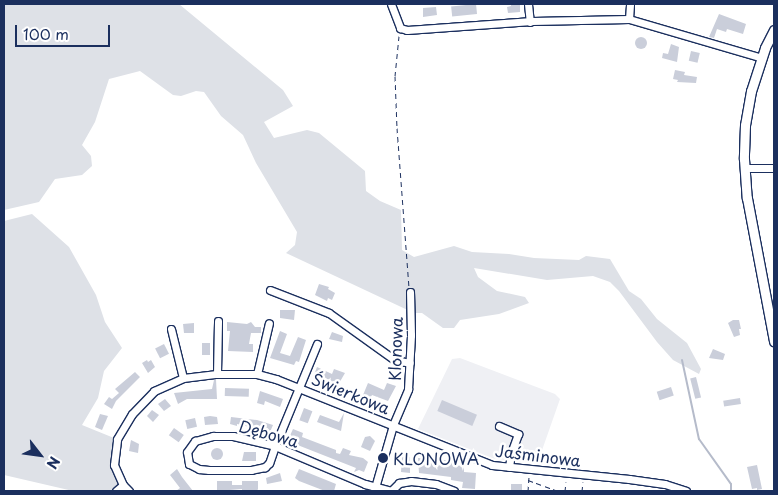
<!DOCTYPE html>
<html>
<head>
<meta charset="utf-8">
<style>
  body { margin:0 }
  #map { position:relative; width:778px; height:495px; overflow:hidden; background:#fff; font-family:"Playpen Sans",sans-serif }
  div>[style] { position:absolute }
  .built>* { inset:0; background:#eff0f4 }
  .green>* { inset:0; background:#dee1e7 }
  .stream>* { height:2px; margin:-1px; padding:0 1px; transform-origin:1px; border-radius:1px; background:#b5bbca }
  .building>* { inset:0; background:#caceda; transform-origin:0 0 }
  .round { border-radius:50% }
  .path>* { height:1px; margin-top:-0.5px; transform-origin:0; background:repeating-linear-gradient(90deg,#1b2f5e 0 5px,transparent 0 9px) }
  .roads { filter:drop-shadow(1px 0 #1b2f5e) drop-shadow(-1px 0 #1b2f5e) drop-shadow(0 1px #1b2f5e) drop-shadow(0 -1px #1b2f5e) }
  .minor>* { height:7px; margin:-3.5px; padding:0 3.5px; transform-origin:3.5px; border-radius:3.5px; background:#fff }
  .major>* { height:9px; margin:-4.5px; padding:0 4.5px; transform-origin:4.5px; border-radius:4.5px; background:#fff }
  .dots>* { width:14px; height:14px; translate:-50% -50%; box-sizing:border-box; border:2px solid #fff; border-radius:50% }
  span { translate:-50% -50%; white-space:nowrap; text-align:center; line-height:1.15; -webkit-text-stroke:5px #fff; paint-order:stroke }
  .street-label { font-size:16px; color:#1b2f5e }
  .poi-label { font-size:16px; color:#1b2f5e }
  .left { translate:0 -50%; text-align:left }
  .frame { position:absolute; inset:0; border:5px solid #1b2f5e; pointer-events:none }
  .north { position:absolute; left:15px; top:430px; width:50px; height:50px; -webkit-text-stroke:4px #fff; paint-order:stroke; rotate:120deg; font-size:14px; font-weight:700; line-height:20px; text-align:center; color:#1b2f5e }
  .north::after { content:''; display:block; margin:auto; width:18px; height:22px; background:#1b2f5e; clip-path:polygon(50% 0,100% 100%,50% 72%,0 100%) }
  .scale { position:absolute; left:15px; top:25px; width:95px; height:22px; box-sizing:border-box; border:2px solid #1b2f5e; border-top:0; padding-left:6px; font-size:15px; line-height:18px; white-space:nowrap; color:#1b2f5e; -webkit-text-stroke:4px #fff; paint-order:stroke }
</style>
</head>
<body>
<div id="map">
  <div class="built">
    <div style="clip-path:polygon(460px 358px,555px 394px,560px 399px,540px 456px,529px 456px,527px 462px,495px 459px,418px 429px,452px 359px)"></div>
  </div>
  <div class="green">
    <div style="clip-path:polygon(4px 4px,179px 4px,283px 90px,293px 106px,264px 122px,274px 138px,307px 130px,319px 133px,365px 171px,366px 191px,380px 201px,401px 210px,402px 250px,414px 257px,454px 246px,472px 252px,509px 254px,534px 258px,579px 260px,586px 256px,610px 259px,629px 291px,641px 299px,657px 319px,687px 343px,701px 369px,699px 374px,673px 360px,657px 342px,619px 291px,610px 282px,593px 276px,547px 280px,474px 268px,478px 277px,497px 291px,525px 297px,529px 303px,499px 314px,460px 320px,454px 328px,443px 328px,422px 313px,414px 313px,286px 253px,295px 245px,297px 232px,256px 163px,243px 135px,221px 116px,204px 92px,196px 91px,181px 96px,173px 95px,140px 71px,109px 79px,95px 122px,82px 145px,91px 156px,92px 166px,82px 175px,55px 179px,39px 202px,4px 210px)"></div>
    <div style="clip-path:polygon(32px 214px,69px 247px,96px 295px,105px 322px,122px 348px,104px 371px,98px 398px,82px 425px,114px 438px,119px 484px,110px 491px,73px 491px,4px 475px,4px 221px)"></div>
  </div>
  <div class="stream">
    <div style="left:682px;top:360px;width:81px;rotate:77.9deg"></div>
    <div style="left:699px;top:439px;width:55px;rotate:54.6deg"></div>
    <div style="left:731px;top:484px;width:7px;rotate:90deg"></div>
  </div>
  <div class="building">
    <div style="left:476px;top:4px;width:10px;height:25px;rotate:84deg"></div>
    <div style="clip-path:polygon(511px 4px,520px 4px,520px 12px,508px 13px,507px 7px,511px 6px)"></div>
    <div style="clip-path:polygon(436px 7px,437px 15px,423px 17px,423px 8px)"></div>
    <div style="clip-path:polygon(719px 14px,746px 24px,743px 34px,727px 29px,726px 32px,717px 29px,714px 38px,709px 37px)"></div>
    <div class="round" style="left:635px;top:37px;width:12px;height:12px"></div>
    <div style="clip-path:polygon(671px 44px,679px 47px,677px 62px,662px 58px,663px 53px,668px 54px)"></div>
    <div style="left:691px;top:51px;width:9px;height:10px;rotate:13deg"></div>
    <div style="clip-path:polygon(675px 70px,685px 72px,684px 75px,697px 77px,696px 83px,677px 82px,678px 80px,673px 79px)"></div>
    <div style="clip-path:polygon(319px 284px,329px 287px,328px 289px,335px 293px,332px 300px,328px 298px,327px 301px,315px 295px)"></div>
    <div style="clip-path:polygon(280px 310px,295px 310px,294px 320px,280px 318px)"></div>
    <div style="clip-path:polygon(733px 320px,739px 320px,741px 329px,739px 329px,740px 335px,734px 337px,728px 323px)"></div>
    <div style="clip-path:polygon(227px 322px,247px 324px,251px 322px,255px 327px,261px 327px,261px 333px,251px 333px,249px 344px,253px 344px,253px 352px,228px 351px,230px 331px,227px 331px)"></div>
    <div style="clip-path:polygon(194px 323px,194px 333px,184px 333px,183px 324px)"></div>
    <div style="clip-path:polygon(280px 331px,287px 334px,280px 353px,290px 356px,298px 337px,306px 340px,299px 362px,296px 361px,294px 365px,270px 358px)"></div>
    <div style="clip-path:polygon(332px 332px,343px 336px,342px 342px,329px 339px)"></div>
    <div style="left:202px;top:343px;width:8px;height:12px"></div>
    <div style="left:164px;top:344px;width:11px;height:10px;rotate:63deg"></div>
    <div style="clip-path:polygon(713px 349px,725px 354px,723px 360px,709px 358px)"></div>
    <div style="clip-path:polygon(147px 360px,148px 362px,151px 360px,155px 367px,148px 373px,142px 363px)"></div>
    <div style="clip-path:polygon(317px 367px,332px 374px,334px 369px,345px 373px,338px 385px,322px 376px,314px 375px)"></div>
    <div style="clip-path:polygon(135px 372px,140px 377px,116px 401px,112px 409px,104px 404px,109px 397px,112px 399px,119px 393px,115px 389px)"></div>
    <div style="left:696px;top:377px;width:21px;height:6px;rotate:76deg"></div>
    <div style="clip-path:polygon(216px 379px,217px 399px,187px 399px,178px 404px,174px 393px,212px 389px,214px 380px)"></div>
    <div style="clip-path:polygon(368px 383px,384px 390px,387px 383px,396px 386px,388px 401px,372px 395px,366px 406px,366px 396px,363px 395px)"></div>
    <div style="left:671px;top:387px;width:9px;height:15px;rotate:72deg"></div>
    <div style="left:225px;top:388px;width:24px;height:8px;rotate:2deg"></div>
    <div style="clip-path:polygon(260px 391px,283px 399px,280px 407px,265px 401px,264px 405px,257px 403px)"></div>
    <div style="left:740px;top:398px;width:6px;height:17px;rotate:81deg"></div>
    <div style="clip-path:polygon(165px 399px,171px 406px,164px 411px,158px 404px)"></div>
    <div style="left:442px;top:400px;width:38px;height:12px;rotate:23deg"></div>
    <div style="left:304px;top:408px;width:9px;height:13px;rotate:21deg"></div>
    <div style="clip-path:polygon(152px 410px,159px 415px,153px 422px,147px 416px)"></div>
    <div style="clip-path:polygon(344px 413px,341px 431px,317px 422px,320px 415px,339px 422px)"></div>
    <div style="clip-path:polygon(100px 414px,108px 416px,102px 430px,95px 427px)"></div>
    <div style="clip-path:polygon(210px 416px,217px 417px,218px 424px,205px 425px,204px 417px)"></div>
    <div style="clip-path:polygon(231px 417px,257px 420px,273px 425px,270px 432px,237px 424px,237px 426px,230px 424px)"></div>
    <div style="left:195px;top:418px;width:9px;height:10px;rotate:77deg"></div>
    <div style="left:174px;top:428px;width:12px;height:9px;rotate:35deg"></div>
    <div style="clip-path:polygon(293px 429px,303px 433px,302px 437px,336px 450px,336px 453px,340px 454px,343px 448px,351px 451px,349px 455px,363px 458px,368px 462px,364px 472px,359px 470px,354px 472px,356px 468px,295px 444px,288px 440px)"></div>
    <div style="clip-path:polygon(370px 436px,375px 441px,370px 451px,361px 447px,365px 437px)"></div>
    <div style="clip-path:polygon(131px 440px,139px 444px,138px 453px,129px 451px)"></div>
    <div class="round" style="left:211px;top:448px;width:12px;height:12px"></div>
    <div style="clip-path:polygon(244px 452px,256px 452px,256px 461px,242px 461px)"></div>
    <div style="clip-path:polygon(402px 457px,410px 457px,410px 473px,401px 472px)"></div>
    <div style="clip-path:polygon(418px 458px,440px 459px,452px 462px,452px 465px,464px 466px,464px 472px,476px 473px,475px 489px,462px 488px,463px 482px,451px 480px,451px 477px,419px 473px)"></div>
    <div style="clip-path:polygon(757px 465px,762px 489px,757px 490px,757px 488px,752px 489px,747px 467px)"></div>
    <div style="clip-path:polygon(177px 469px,182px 477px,193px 491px,176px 491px,180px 488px,170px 475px)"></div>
    <div style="clip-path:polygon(299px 469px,336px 484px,334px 491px,325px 491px,299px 481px,295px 478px)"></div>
    <div style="clip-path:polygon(280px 473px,282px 481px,267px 484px,266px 478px)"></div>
    <div style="clip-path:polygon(217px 481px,232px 481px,232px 485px,242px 485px,242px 481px,258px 481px,258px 489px,257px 491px,242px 491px,242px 489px,217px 491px)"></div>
    <div style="left:511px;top:484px;width:11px;height:7px"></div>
  </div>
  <div class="path">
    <div style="left:399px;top:36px;width:40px;rotate:95.7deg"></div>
    <div style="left:395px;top:76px;width:52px;rotate:87.8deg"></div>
    <div style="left:397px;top:128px;width:158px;rotate:85.7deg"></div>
    <div style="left:528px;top:480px;width:29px;rotate:20deg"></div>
    <div style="left:555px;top:490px;width:10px"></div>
    <div style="left:528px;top:491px;width:16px;rotate:-86deg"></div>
    <div style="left:565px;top:491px;width:9px;rotate:-84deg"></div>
    <div style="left:582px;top:491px;width:9px;rotate:-84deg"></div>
  </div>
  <div class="roads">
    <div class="minor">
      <div style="left:391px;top:4px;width:26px;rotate:69deg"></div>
      <div style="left:400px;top:28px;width:7px;rotate:16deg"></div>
      <div style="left:407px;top:30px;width:125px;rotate:-4.1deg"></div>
      <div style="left:532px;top:21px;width:97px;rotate:-1.2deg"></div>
      <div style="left:629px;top:19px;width:139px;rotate:16.3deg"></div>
      <div style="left:528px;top:4px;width:18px;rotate:84deg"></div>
      <div style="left:629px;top:19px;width:15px;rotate:-86deg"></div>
      <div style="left:744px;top:168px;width:30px"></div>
      <div style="left:270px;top:290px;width:63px;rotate:21.3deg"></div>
      <div style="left:329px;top:313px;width:81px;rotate:35.5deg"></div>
      <div style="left:395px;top:360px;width:15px;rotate:11deg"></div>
      <div style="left:171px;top:329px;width:50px;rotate:76.2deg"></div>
      <div style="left:317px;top:344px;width:110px;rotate:112.4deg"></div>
      <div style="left:275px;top:446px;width:18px;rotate:109deg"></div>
      <div style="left:269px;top:463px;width:6px;rotate:135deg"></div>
      <div style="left:265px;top:467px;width:14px;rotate:168deg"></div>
      <div style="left:251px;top:470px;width:42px;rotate:180deg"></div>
      <div style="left:209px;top:470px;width:10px;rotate:-174deg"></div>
      <div style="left:199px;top:469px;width:11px;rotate:-153deg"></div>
      <div style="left:189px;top:464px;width:12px;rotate:-99deg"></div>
      <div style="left:187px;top:452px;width:14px;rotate:-54deg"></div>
      <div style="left:195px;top:441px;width:19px;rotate:-16deg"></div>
      <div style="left:213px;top:436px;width:20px"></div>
      <div style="left:233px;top:436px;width:43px;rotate:13.4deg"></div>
      <div style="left:275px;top:446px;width:98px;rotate:22.9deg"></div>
      <div style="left:365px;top:484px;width:28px;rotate:15deg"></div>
      <div style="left:217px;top:374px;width:53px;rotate:-88.9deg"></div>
      <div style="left:257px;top:374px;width:52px;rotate:-76.8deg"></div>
      <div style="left:499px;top:426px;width:21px;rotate:23deg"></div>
      <div style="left:518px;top:434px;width:20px;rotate:110deg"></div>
      <div style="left:511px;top:453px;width:14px;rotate:98deg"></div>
      <div style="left:392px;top:490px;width:10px;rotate:-45deg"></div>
      <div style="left:399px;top:483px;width:12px;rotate:-9deg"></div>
      <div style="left:411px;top:481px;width:25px;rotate:7deg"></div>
      <div style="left:436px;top:484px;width:19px;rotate:21deg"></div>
      <div style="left:116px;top:491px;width:9px;rotate:-41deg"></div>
      <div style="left:129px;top:491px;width:8px;rotate:-135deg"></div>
      <div style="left:123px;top:485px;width:22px;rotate:-114deg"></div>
      <div style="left:114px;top:465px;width:26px;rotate:-83deg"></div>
      <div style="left:117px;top:439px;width:29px;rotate:-59deg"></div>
      <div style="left:132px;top:414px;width:32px;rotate:-46deg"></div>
      <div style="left:154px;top:391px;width:32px;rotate:-24deg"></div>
      <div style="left:183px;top:378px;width:34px;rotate:-7deg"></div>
      <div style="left:217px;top:374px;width:40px"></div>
      <div style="left:257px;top:374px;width:20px;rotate:15deg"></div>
      <div style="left:276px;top:379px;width:232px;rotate:21.7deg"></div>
      <div style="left:492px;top:465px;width:138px;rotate:5.8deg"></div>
      <div style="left:629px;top:479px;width:36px;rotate:8deg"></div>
      <div style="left:665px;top:484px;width:22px;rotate:18deg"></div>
      <div style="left:374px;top:491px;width:69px;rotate:-73.9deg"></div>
      <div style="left:393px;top:425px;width:39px;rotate:-67deg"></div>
      <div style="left:408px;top:389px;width:54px;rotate:-86.8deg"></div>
      <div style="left:411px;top:335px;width:43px;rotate:-91.3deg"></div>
    </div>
    <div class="major">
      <div style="left:774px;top:30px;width:20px;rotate:117deg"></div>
      <div style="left:765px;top:48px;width:45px;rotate:108deg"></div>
      <div style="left:751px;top:91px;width:35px;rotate:100deg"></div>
      <div style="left:745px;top:125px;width:34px;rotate:92deg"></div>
      <div style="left:744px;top:159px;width:39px;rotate:86deg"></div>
      <div style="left:747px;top:198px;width:146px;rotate:79.3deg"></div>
    </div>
  </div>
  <div class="dots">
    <div style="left:383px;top:458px;background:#1b2f5e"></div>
  </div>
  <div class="street-label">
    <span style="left:395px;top:349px;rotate:-88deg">Klonowa</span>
    <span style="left:351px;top:393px;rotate:22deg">Świerkowa</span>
    <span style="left:269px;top:433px;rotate:16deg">Dębowa</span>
    <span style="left:538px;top:455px;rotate:7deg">Jaśminowa</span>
  </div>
  <div class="poi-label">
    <span class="left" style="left:393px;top:458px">KLONOWA</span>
  </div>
  <div class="frame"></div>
  <div class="north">N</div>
  <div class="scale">100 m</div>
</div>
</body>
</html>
